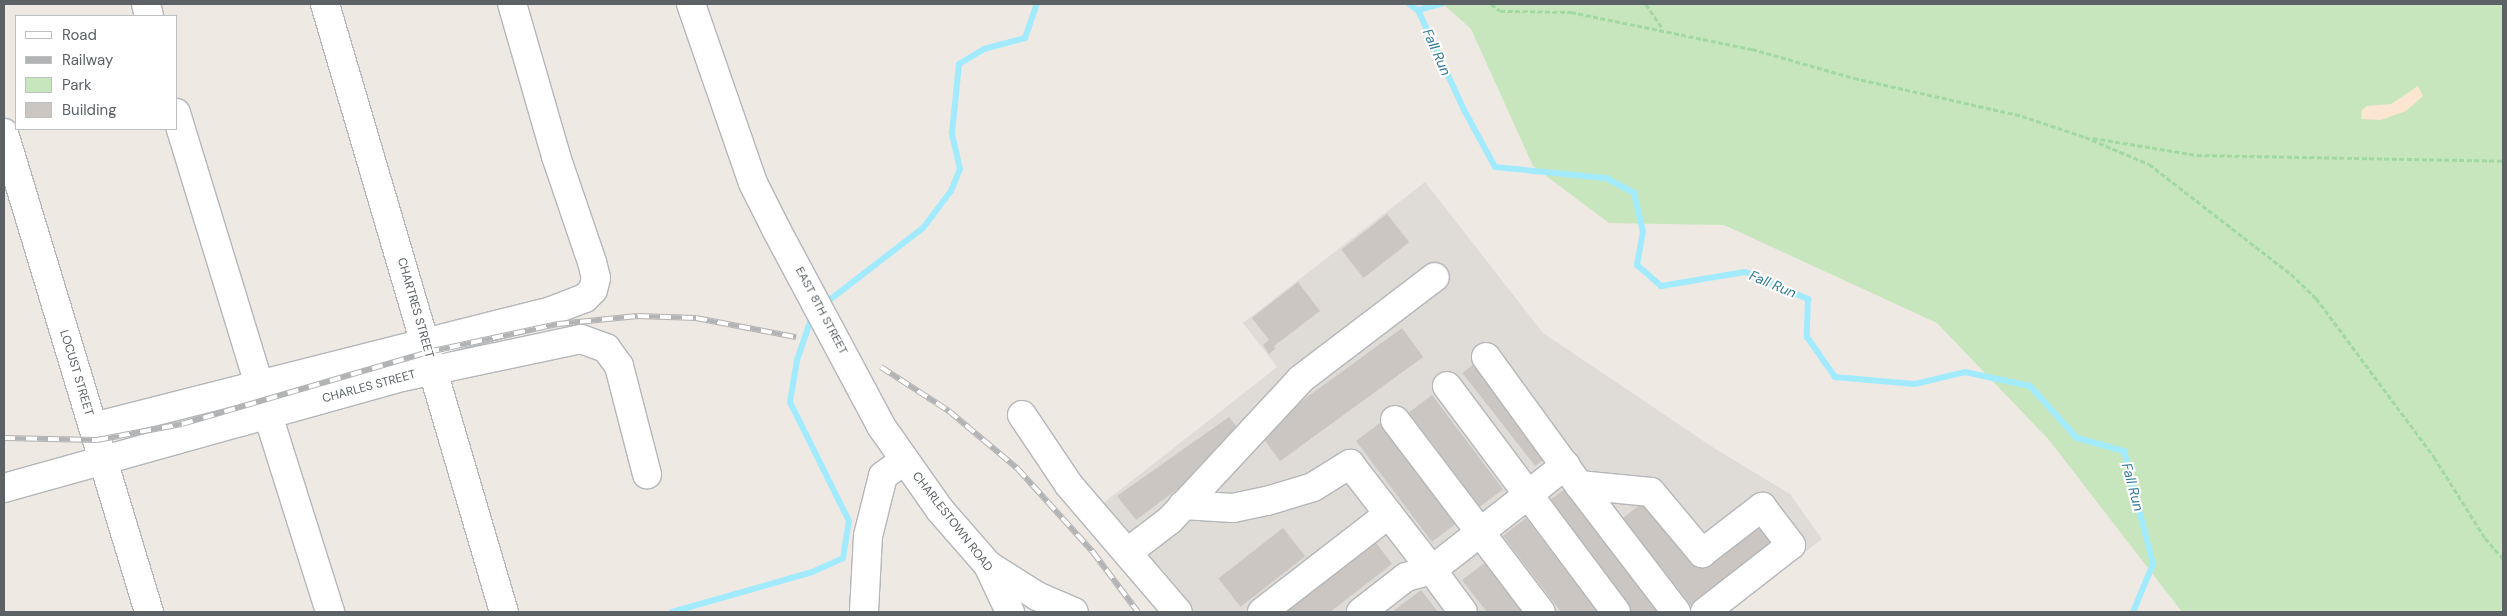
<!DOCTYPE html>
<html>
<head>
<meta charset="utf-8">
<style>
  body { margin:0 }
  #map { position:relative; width:2507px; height:616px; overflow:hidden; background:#eee9e3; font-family:"DM Sans",sans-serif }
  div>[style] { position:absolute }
  .industrial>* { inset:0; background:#dfdbd7 }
  .green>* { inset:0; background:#c7e6be }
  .sand>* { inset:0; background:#fbe7d1 }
  .stream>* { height:6px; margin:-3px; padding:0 3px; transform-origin:3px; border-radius:3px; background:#a2ebff }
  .building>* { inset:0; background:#cbc6c2; transform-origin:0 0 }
  .path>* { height:3px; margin-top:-1.5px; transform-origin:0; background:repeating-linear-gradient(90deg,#a1d9a3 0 5px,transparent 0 7.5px) }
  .roads { filter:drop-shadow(1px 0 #b3b7ba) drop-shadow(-1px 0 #b3b7ba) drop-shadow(0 1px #b3b7ba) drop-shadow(0 -1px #b3b7ba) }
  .minor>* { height:28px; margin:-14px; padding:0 14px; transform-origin:14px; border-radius:14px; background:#fff }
  .rail>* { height:5.5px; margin-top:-2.75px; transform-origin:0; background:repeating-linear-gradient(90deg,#fff 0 11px,#b2b3b4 0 22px); box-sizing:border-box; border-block:1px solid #b2b3b4 }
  span { translate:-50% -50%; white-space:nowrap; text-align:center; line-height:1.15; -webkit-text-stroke:4px #fff; paint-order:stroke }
  .street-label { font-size:12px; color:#5b6164 }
  .water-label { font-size:14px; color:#357c99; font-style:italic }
  .frame { position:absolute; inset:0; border:5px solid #5b6164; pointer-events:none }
  .legend { position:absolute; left:15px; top:15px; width:162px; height:115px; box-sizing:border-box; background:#fff; border:1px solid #bdc0c1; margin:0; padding:6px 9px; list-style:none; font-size:15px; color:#5b6164 }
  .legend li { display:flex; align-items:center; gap:10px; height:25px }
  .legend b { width:25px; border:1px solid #bdc0c1 }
</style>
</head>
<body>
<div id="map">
  <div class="industrial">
    <div style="clip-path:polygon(1425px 182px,1543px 333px,1714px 448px,1790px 494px,1822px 539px,1726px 612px,1189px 612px,1163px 570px,1121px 536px,1097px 508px,1277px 367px,1243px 323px)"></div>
  </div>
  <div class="green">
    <div style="clip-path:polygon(1443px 4px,2503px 4px,2503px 612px,2182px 612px,2049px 440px,1937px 323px,1724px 225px,1609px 223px,1533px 166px,1471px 29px)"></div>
  </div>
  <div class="sand">
    <div style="clip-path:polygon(2418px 86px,2423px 96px,2406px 111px,2381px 120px,2361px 119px,2362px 110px,2367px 106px,2391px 104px)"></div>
  </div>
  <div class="stream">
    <div style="left:1409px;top:4px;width:11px;rotate:34deg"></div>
    <div style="left:1418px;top:10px;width:108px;rotate:65.3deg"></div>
    <div style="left:1463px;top:108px;width:67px;rotate:61.5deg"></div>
    <div style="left:1495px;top:167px;width:112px;rotate:5.7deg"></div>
    <div style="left:1606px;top:178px;width:32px;rotate:28deg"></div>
    <div style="left:1634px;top:193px;width:39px;rotate:77deg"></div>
    <div style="left:1643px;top:231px;width:35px;rotate:100deg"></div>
    <div style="left:1637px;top:265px;width:32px;rotate:41deg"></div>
    <div style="left:1661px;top:286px;width:85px;rotate:-9.5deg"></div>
    <div style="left:1745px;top:272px;width:69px;rotate:23.2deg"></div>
    <div style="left:1808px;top:299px;width:38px;rotate:92deg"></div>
    <div style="left:1807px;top:337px;width:49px;rotate:55deg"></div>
    <div style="left:1835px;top:377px;width:80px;rotate:5deg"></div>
    <div style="left:1915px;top:384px;width:51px;rotate:-13.5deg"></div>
    <div style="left:1965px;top:372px;width:66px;rotate:12.2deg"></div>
    <div style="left:2030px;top:386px;width:70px;rotate:47.9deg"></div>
    <div style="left:2077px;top:438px;width:49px;rotate:15.5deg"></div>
    <div style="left:2124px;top:451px;width:117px;rotate:75.6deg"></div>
    <div style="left:2153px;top:564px;width:52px;rotate:112.6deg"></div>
    <div style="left:1418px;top:10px;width:24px;rotate:-15deg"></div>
    <div style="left:832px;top:298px;width:115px;rotate:-37.6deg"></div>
    <div style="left:923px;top:228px;width:46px;rotate:-52.9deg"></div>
    <div style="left:951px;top:191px;width:24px;rotate:-68deg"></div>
    <div style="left:960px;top:169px;width:37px;rotate:-103deg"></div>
    <div style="left:952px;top:133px;width:69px;rotate:-84.2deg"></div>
    <div style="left:959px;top:64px;width:29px;rotate:-31deg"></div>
    <div style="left:984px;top:49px;width:42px;rotate:-15deg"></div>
    <div style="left:1025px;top:38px;width:36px;rotate:-71deg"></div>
    <div style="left:672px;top:612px;width:146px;rotate:-15.9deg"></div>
    <div style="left:812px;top:572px;width:34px;rotate:-24deg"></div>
    <div style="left:843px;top:558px;width:37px;rotate:-81deg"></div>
    <div style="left:849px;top:521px;width:133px;rotate:-116.4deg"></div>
    <div style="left:790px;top:402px;width:43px;rotate:-80.5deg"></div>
    <div style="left:797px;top:360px;width:40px;rotate:-71.1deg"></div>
  </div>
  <div class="building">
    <div style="left:1387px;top:214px;width:36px;height:58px;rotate:52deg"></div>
    <div style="clip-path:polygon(1298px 282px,1320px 311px,1274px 346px,1275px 349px,1269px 354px,1263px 345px,1269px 340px,1252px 318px)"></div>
    <div style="left:1402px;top:328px;width:36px;height:177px;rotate:54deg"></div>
    <div style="left:1479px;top:360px;width:118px;height:21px;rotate:52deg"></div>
    <div style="left:1432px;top:395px;width:118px;height:29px;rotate:53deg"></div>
    <div style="clip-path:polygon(1229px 417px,1241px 432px,1230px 450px,1136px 520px,1117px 496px)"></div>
    <div style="left:1380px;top:423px;width:126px;height:30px;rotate:53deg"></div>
    <div style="left:1566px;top:488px;width:156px;height:22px;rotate:53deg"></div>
    <div style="clip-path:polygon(1647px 499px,1701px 568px,1761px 522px,1780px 545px,1695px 611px,1623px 518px)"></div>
    <div style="clip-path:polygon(1526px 518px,1598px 612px,1561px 612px,1503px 536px)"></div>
    <div style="left:1283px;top:528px;width:36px;height:82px;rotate:52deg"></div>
    <div style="clip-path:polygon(1374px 540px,1392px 564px,1330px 612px,1280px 612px)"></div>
    <div style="clip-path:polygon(1486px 562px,1524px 612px,1487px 612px,1462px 580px)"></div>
    <div style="clip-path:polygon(1421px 590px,1438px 612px,1392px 612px)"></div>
  </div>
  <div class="path">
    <div style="left:1491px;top:4px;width:11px;rotate:38deg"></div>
    <div style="left:1500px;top:11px;width:71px;rotate:0.8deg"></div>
    <div style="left:1571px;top:12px;width:185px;rotate:11.6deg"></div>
    <div style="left:1752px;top:49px;width:106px;rotate:15.9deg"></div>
    <div style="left:1854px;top:78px;width:172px;rotate:12.7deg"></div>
    <div style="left:2022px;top:116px;width:66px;rotate:18.4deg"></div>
    <div style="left:2085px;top:137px;width:69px;rotate:22.9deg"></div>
    <div style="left:2149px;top:164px;width:180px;rotate:37.8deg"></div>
    <div style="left:2291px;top:274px;width:35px;rotate:44deg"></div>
    <div style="left:2316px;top:298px;width:198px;rotate:53.4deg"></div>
    <div style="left:2434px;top:457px;width:96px;rotate:57.8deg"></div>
    <div style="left:2485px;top:538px;width:28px;rotate:49deg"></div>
    <div style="left:1646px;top:4px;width:29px;rotate:56deg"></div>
    <div style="left:2093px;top:138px;width:105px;rotate:9.3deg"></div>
    <div style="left:2197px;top:155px;width:306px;rotate:1.1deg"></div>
  </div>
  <div class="roads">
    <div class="minor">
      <div style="left:146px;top:4px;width:12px;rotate:76deg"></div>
      <div style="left:325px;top:4px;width:634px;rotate:73.6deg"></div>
      <div style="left:691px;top:4px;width:189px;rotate:70.9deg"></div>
      <div style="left:753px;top:183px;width:51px;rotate:63.4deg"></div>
      <div style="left:776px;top:229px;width:223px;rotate:61.9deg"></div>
      <div style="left:881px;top:426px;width:103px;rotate:54.9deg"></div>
      <div style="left:940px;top:510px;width:73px;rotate:48.9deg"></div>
      <div style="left:988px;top:565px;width:52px;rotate:64.9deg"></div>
      <div style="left:176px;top:113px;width:283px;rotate:73deg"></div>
      <div style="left:4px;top:133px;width:500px;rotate:73.16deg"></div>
      <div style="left:1486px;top:357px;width:158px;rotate:54deg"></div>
      <div style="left:1579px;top:485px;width:72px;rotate:5.6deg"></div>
      <div style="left:1651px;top:492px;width:80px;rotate:50.1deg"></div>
      <div style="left:1702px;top:553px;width:76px;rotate:-37.5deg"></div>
      <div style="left:1762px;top:507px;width:48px;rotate:52.7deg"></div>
      <div style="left:1791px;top:545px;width:109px;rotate:142.1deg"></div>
      <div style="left:1447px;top:386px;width:282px;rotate:53.2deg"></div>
      <div style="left:268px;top:415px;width:207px;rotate:72.5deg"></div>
      <div style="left:1022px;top:415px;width:84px;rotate:56.1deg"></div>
      <div style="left:1069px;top:485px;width:167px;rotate:49.4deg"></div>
      <div style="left:1395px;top:420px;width:241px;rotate:52.8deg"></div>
      <div style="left:93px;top:427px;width:472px;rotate:-14.2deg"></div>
      <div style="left:551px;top:311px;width:36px;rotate:-21deg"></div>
      <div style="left:585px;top:298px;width:11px;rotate:-45deg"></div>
      <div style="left:593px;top:290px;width:12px;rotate:-76deg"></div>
      <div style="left:596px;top:278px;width:16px;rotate:-104deg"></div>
      <div style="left:592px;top:262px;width:112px;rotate:-108.8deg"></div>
      <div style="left:556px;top:156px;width:158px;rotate:-106.1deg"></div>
      <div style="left:1579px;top:485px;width:160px;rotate:52.6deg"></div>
      <div style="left:4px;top:488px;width:413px;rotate:-15.6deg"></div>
      <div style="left:402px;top:377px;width:183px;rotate:-12deg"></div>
      <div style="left:581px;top:339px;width:27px;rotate:20deg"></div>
      <div style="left:606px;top:348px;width:22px;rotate:54deg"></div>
      <div style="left:619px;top:366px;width:112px;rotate:75.5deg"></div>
      <div style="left:1183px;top:505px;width:50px;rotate:3.4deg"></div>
      <div style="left:1233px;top:508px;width:35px;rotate:-12deg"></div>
      <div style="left:1267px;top:501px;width:48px;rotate:-16.9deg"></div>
      <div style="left:1313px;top:487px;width:44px;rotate:-31.9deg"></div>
      <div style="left:1350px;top:464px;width:134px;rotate:52.3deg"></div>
      <div style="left:1432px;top:570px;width:170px;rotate:-38.1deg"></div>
      <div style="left:1128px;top:552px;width:53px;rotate:-37.3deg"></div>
      <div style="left:1170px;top:520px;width:192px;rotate:-47.1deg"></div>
      <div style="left:1301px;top:379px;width:168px;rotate:-37.3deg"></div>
      <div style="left:988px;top:565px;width:58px;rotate:32.3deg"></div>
      <div style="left:1037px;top:596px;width:40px;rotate:23.4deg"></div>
      <div style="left:864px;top:612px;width:76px;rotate:-87deg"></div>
      <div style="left:868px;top:536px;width:62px;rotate:-76deg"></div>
      <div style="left:883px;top:476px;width:26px;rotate:-37deg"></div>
      <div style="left:1262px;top:612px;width:160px;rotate:-37.7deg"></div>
      <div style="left:1361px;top:612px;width:57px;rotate:-37.9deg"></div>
      <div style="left:1406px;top:577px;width:27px;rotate:-15deg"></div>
      <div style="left:1432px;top:570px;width:52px;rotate:53.6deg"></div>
    </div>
  </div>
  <div class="rail">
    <div style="left:881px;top:367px;width:81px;rotate:32.9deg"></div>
    <div style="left:949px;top:411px;width:90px;rotate:40deg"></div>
    <div style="left:1018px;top:469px;width:112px;rotate:47.9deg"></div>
    <div style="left:1093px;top:552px;width:75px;rotate:53.1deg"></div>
    <div style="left:4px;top:438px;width:93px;rotate:1.2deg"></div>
    <div style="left:97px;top:440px;width:86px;rotate:-10.7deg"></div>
    <div style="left:182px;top:424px;width:256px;rotate:-16.3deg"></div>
    <div style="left:428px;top:352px;width:133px;rotate:-12.2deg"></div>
    <div style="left:558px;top:324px;width:80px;rotate:-5.7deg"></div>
    <div style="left:638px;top:316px;width:58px;rotate:2deg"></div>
    <div style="left:696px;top:318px;width:102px;rotate:10.8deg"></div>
  </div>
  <div class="street-label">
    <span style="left:415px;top:308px;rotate:74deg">CHARTRES STREET</span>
    <span style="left:821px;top:311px;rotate:62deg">EAST 8TH STREET</span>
    <span style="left:76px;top:373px;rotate:73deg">LOCUST STREET</span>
    <span style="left:369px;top:387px;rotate:-15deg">CHARLES STREET</span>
    <span style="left:952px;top:522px;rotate:52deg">CHARLESTOWN ROAD</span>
  </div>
  <div class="water-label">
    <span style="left:1437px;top:52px;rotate:66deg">Fall Run</span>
    <span style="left:1773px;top:284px;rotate:23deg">Fall Run</span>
    <span style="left:2133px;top:487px;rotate:75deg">Fall Run</span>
  </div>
  <div class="frame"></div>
  <ul class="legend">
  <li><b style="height:6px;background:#fff"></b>Road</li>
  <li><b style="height:6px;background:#b2b3b4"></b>Railway</li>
  <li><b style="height:14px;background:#c7e6be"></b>Park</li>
  <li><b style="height:14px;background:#cbc6c2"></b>Building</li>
  </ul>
</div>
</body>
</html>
